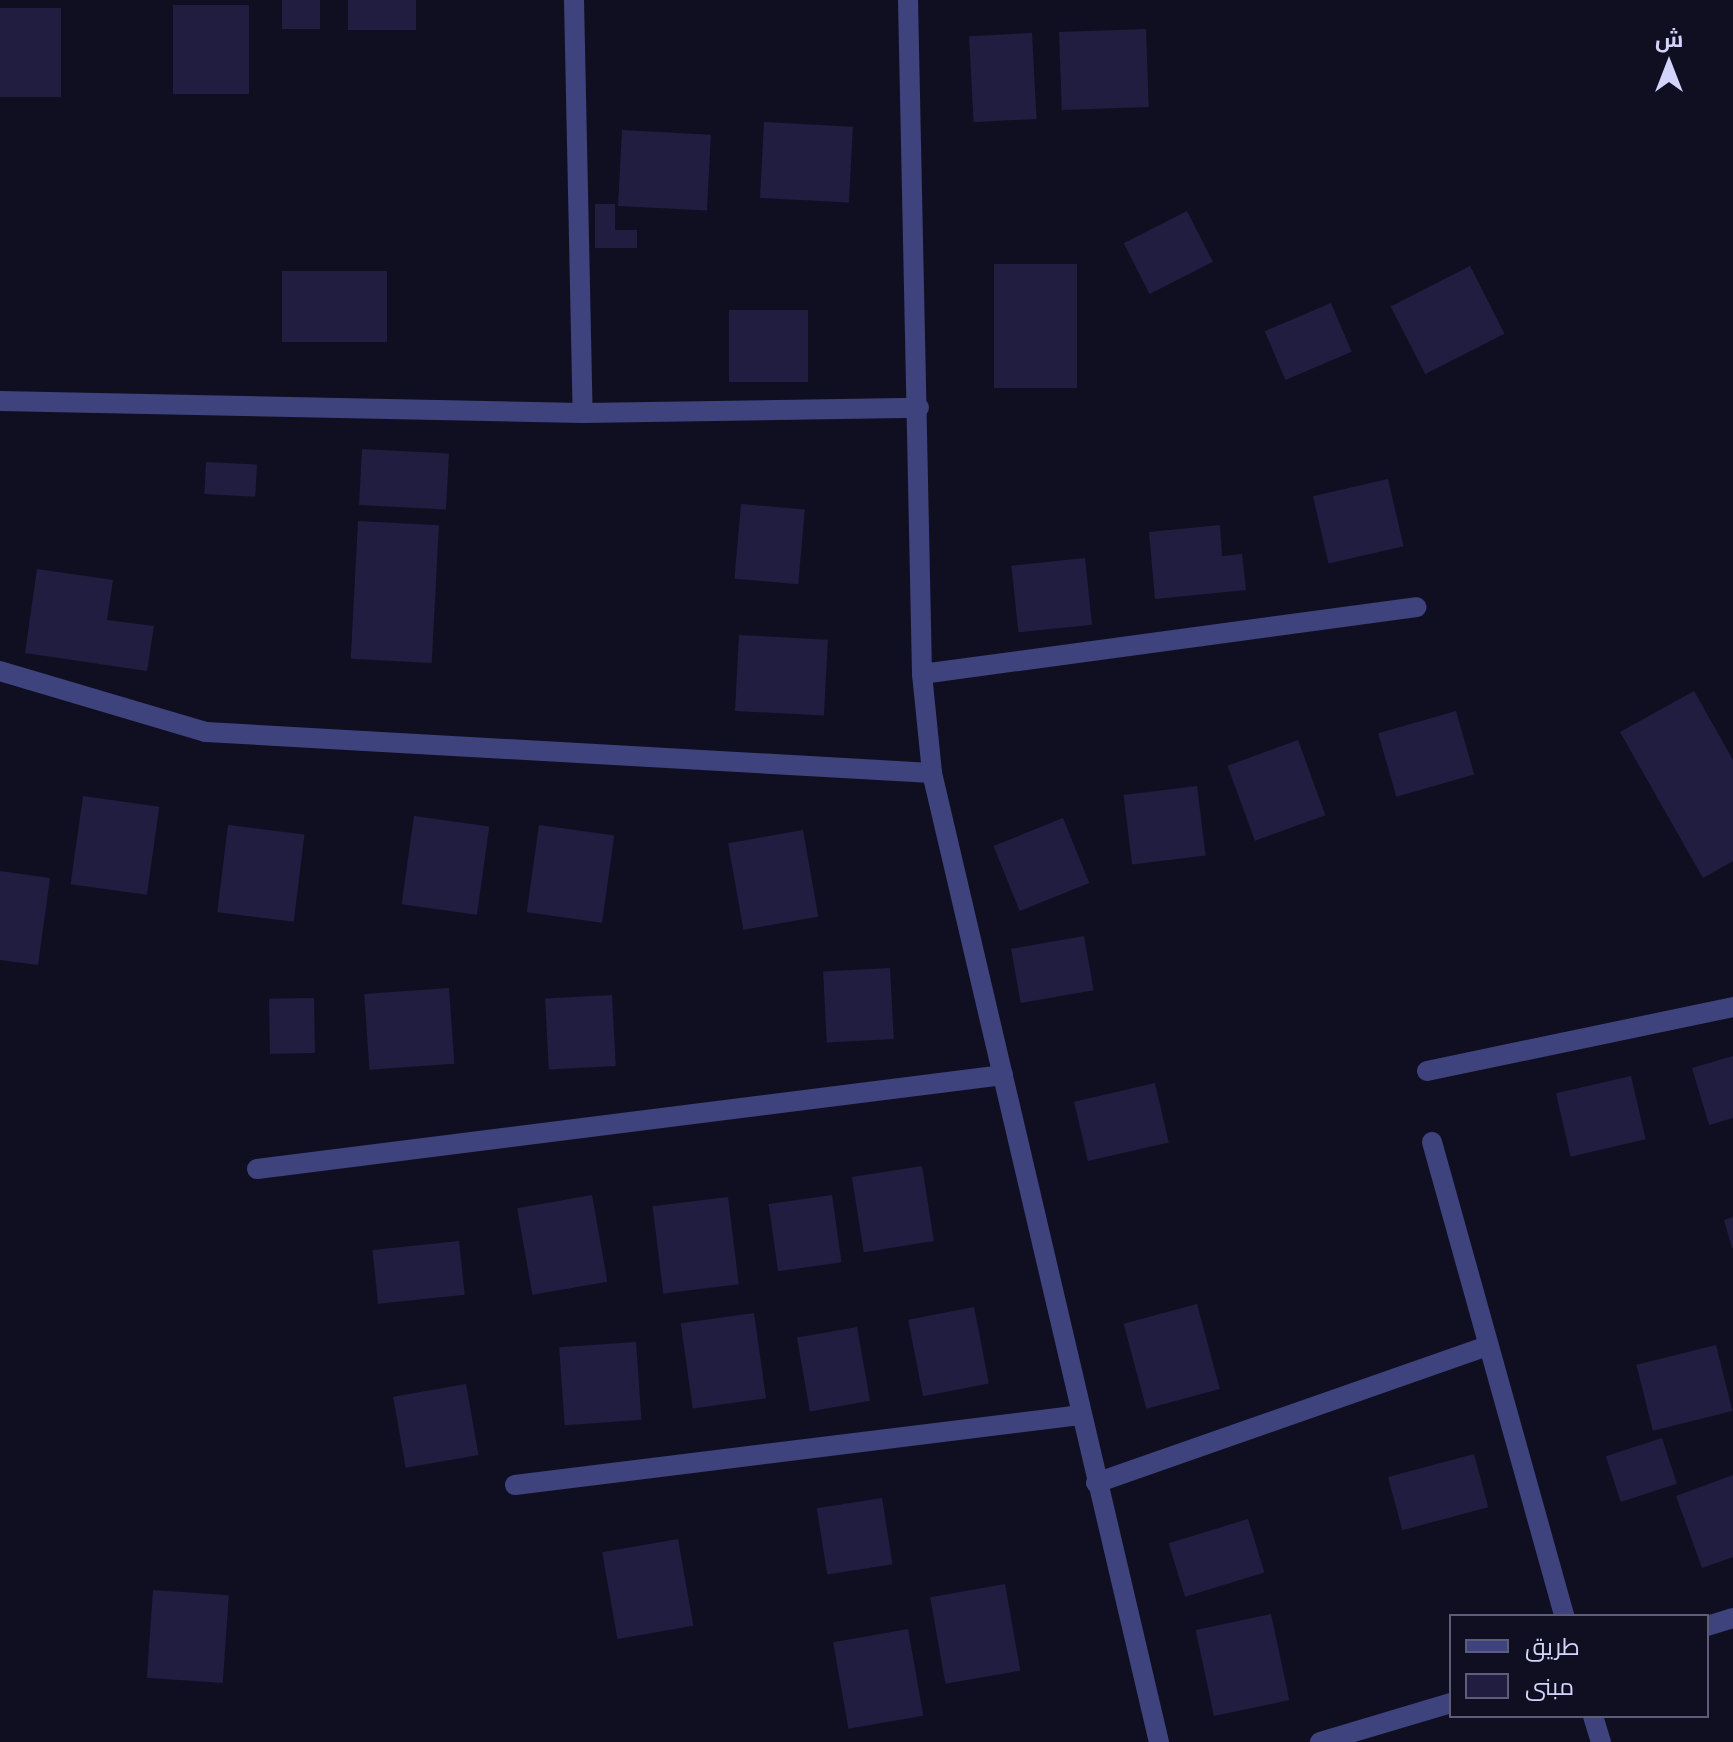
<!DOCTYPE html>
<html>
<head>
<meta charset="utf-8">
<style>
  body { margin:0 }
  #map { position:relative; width:1733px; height:1742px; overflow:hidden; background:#100f21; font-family:Roboto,Cairo,sans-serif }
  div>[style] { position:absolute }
  .building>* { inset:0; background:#201d41; transform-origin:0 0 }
  .minor>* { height:20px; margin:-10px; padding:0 10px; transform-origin:10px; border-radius:10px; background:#3e437d }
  span { translate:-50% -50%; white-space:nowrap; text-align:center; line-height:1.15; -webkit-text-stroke:8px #100f21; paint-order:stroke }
  .legend { position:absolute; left:1449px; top:1614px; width:260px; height:104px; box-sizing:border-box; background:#100f21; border:2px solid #5e5d79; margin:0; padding:10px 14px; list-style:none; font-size:24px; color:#d3d3fc }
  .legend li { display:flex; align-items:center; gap:16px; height:40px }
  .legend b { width:40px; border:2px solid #5e5d79 }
  .north { position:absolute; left:1629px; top:24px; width:80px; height:80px; -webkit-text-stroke:6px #100f21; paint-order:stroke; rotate:0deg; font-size:22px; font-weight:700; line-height:32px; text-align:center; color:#d3d3fc }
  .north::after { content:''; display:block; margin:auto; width:28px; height:36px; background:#d3d3fc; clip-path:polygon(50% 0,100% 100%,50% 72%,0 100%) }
</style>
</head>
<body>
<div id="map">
  <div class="building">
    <div style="left:282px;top:0;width:38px;height:29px"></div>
    <div style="left:348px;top:0;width:68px;height:30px"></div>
    <div style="left:249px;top:5px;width:89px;height:76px;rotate:90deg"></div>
    <div style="left:0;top:8px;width:61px;height:89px"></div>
    <div style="left:1146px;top:29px;width:78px;height:87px;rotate:88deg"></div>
    <div style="left:1032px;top:33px;width:86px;height:63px;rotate:87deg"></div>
    <div style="left:764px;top:122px;width:89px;height:76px;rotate:3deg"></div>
    <div style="left:622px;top:130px;width:89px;height:76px;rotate:3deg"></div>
    <div style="clip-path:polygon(595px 204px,615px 204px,615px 230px,637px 230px,637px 248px,595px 248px)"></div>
    <div style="left:1187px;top:211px;width:57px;height:71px;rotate:63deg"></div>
    <div style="left:1077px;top:264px;width:124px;height:83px;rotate:90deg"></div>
    <div style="left:1470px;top:266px;width:76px;height:89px;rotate:63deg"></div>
    <div style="left:282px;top:271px;width:105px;height:71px"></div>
    <div style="left:1331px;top:303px;width:53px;height:72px;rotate:67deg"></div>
    <div style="left:729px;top:310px;width:79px;height:72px"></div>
    <div style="left:362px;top:449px;width:87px;height:56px;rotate:3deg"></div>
    <div style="left:206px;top:462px;width:51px;height:32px;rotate:3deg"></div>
    <div style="left:1388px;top:479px;width:69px;height:77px;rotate:77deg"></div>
    <div style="left:741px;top:504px;width:64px;height:75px;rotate:5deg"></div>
    <div style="left:358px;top:521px;width:81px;height:138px;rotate:3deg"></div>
    <div style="clip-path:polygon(1220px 525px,1222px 556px,1242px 554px,1246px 590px,1155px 599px,1149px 532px)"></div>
    <div style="left:1085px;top:558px;width:67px;height:74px;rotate:84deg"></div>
    <div style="clip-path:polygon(37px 569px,113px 580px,107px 620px,154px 626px,147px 671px,25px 653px)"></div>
    <div style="left:739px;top:635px;width:89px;height:76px;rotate:3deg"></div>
    <div style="clip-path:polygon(1694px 691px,1733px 760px,1733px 861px,1703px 878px,1620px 732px)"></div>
    <div style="left:1456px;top:711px;width:66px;height:81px;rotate:74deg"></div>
    <div style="left:1298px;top:740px;width:80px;height:75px;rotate:70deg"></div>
    <div style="left:1197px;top:786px;width:70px;height:74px;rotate:83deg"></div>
    <div style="left:83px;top:796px;width:77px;height:89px;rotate:8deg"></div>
    <div style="left:414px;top:816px;width:76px;height:89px;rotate:8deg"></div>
    <div style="left:1063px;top:818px;width:70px;height:75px;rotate:68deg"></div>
    <div style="left:228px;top:825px;width:77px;height:88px;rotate:7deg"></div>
    <div style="left:539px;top:825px;width:76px;height:88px;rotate:8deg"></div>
    <div style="left:803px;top:830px;width:88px;height:76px;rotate:80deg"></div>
    <div style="clip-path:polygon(0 871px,50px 878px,38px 965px,0 960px)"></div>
    <div style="left:1084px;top:936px;width:55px;height:74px;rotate:80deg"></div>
    <div style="left:890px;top:968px;width:71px;height:67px;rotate:87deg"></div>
    <div style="left:449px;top:988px;width:76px;height:85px;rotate:86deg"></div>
    <div style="left:612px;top:995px;width:71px;height:67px;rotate:87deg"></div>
    <div style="left:314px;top:998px;width:55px;height:45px;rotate:89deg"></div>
    <div style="clip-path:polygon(1733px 1056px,1733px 1118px,1709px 1125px,1692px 1068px)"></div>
    <div style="left:1631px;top:1076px;width:65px;height:77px;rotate:77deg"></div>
    <div style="left:1155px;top:1083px;width:61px;height:83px;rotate:77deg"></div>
    <div style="left:922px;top:1166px;width:76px;height:71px;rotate:81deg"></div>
    <div style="left:592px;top:1195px;width:88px;height:76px;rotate:80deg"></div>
    <div style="left:832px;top:1195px;width:68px;height:64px;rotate:82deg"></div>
    <div style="left:728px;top:1197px;width:88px;height:76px;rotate:83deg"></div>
    <div style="clip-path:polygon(1733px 1217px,1733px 1248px,1732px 1248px,1724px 1220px)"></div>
    <div style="left:459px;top:1241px;width:54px;height:87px;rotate:84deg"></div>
    <div style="left:1197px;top:1304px;width:88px;height:76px;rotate:75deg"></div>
    <div style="left:974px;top:1307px;width:78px;height:67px;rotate:79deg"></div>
    <div style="left:754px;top:1313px;width:86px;height:74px;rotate:82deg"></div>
    <div style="left:857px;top:1327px;width:75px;height:61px;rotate:80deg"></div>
    <div style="left:636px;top:1342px;width:78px;height:77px;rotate:86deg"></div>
    <div style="left:1716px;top:1345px;width:68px;height:82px;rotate:76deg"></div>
    <div style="left:466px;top:1384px;width:72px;height:74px;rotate:80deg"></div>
    <div style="left:1662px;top:1438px;width:48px;height:59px;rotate:72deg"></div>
    <div style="left:1474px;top:1454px;width:55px;height:89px;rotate:75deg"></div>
    <div style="clip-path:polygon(1733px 1475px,1733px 1557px,1702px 1568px,1676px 1496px)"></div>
    <div style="left:882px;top:1498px;width:67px;height:66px;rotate:81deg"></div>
    <div style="left:1248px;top:1519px;width:56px;height:83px;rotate:73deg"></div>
    <div style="left:678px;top:1539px;width:88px;height:77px;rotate:80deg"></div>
    <div style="left:1005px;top:1584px;width:88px;height:76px;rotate:80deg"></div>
    <div style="left:153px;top:1590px;width:76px;height:88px;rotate:4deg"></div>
    <div style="left:1271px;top:1614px;width:88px;height:77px;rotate:78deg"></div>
    <div style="left:908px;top:1629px;width:88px;height:76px;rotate:80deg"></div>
  </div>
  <div class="minor">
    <div style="left:574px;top:0;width:413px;rotate:88.8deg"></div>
    <div style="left:908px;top:0;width:674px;rotate:88.81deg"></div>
    <div style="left:922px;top:674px;width:100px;rotate:84.2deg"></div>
    <div style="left:932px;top:773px;width:995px;rotate:76.82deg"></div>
    <div style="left:0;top:401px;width:583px;rotate:1.18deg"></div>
    <div style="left:583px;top:413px;width:336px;rotate:-0.9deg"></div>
    <div style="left:0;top:671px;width:215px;rotate:16.5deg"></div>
    <div style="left:206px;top:732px;width:727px;rotate:3.23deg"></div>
    <div style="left:922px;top:674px;width:499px;rotate:-7.7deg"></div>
    <div style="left:1427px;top:1071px;width:313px;rotate:-11.8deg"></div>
    <div style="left:1432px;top:1142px;width:492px;rotate:74.4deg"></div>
    <div style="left:257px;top:1169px;width:752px;rotate:-7.18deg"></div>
    <div style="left:1096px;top:1483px;width:412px;rotate:-19.3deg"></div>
    <div style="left:515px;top:1485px;width:569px;rotate:-7.06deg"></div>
    <div style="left:1707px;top:1626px;width:27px;rotate:-17deg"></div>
    <div style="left:1593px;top:1716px;width:27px;rotate:73deg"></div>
    <div style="left:1320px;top:1742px;width:137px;rotate:-16.6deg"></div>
  </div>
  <ul class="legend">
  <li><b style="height:10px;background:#3e437d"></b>طريق</li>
  <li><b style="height:22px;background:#201d41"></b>مبنى</li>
  </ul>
  <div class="north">ش</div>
</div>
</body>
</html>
